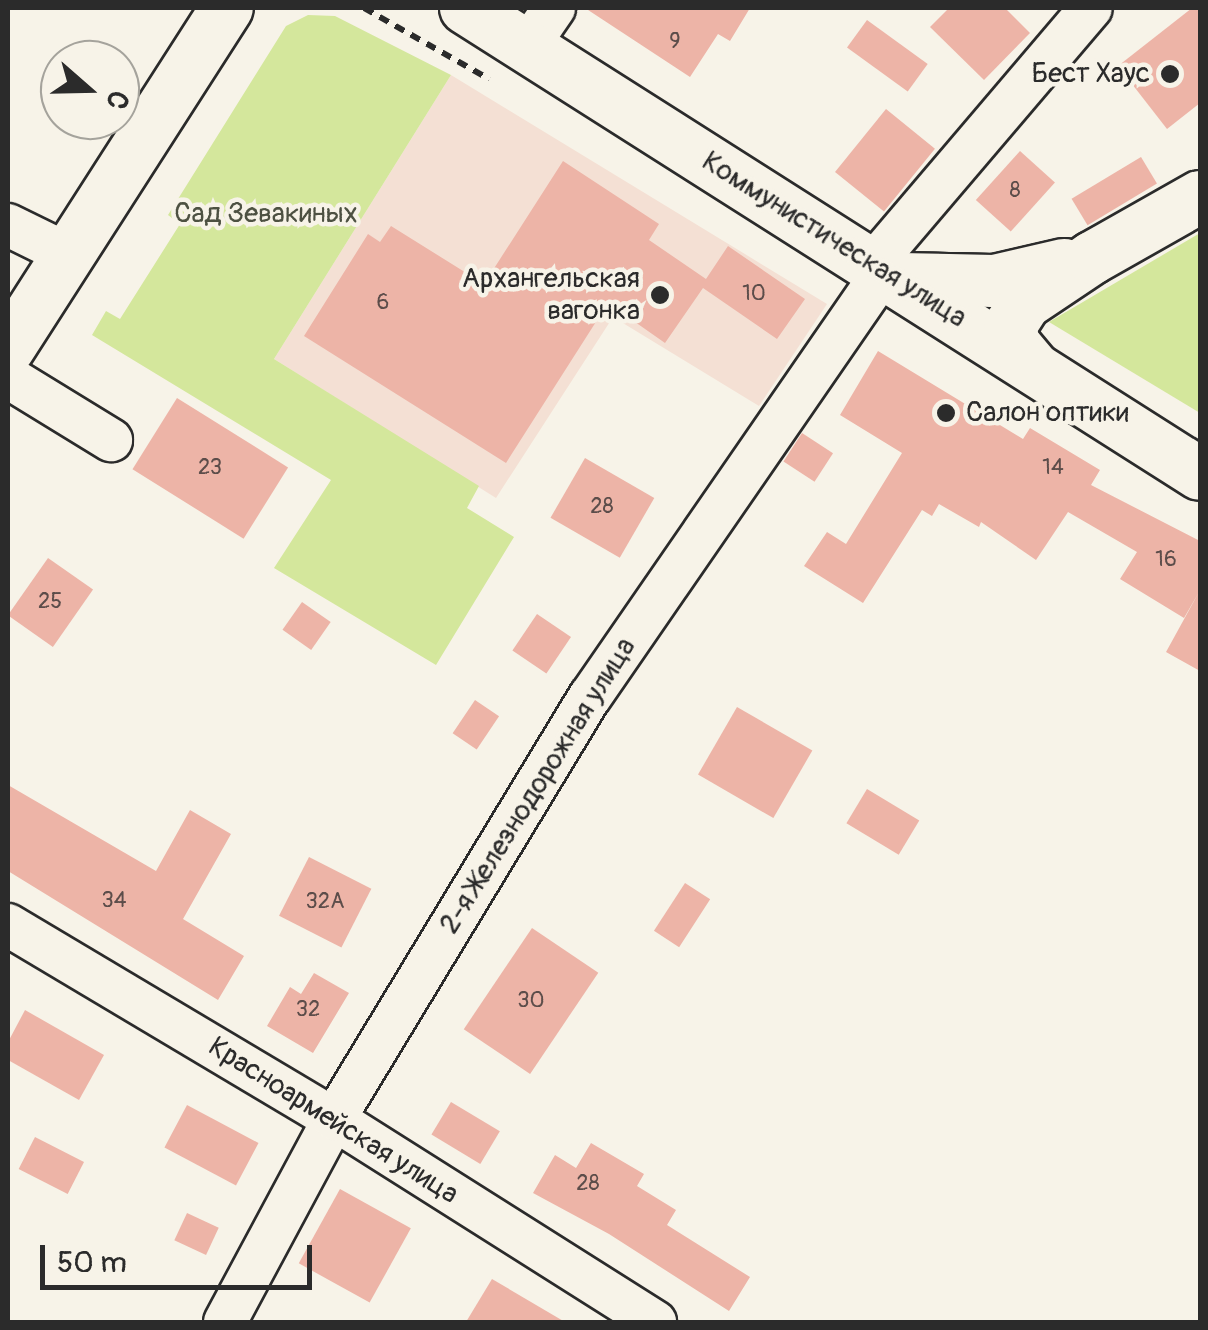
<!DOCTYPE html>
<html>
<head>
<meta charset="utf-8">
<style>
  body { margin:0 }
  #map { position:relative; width:1208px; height:1330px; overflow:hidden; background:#f7f3e8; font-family:Pangolin,sans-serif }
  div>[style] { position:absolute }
  .built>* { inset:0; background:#f4e0d4 }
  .green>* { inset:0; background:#d4e79c }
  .building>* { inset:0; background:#edb4a7; transform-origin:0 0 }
  .path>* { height:6px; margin-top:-3px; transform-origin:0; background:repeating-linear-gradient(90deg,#2b2b2b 0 10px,transparent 0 18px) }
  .roads { filter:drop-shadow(2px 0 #2b2b2b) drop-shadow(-2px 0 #2b2b2b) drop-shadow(0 2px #2b2b2b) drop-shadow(0 -2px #2b2b2b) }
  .minor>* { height:42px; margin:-21px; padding:0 21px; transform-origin:21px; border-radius:21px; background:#f7f3e8 }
  .major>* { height:52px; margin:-26px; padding:0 26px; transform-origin:26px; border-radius:26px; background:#f7f3e8 }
  .dots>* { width:28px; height:28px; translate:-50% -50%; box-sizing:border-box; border:5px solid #f7f3e8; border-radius:50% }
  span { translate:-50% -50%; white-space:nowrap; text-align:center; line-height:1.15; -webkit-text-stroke:9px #f7f3e8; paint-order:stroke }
  .number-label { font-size:22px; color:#5c4d4a }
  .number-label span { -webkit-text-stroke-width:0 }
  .poi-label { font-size:28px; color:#2b2b2b }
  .right { translate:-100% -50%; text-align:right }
  .left { translate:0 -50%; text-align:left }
  .park-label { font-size:28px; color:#4d5142 }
  .street-label { font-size:28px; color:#2b2b2b }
  .frame { position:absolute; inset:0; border:10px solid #2b2b2b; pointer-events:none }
  .north { position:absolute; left:40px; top:40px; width:100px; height:100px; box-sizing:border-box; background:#f7f3e8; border:2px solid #a5a39c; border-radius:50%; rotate:110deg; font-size:28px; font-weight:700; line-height:40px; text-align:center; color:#2b2b2b }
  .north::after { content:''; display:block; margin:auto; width:35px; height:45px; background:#2b2b2b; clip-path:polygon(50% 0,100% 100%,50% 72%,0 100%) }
  .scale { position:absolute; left:40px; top:1245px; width:272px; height:45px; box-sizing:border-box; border:5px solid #2b2b2b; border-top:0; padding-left:12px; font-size:30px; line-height:35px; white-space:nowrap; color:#2b2b2b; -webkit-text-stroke:8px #f7f3e8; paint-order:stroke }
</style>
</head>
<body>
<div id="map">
  <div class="built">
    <div style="clip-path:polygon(451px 75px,827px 304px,759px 406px,613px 317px,496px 498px,274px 359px)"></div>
  </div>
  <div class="green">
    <div style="clip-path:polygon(308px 15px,335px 16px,451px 75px,274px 359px,479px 486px,467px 508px,514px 537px,436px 665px,274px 568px,331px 480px,92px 335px,106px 311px,120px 319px,180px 224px,168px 215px,286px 26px)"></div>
    <div style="clip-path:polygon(1200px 233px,1200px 413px,1049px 322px)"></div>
  </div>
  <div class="building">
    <div style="clip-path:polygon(585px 8px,750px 8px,730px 41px,718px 34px,690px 77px)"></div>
    <div style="clip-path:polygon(949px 8px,1005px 8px,1030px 33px,984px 80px,930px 27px)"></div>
    <div style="clip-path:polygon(1192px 8px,1200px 8px,1200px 103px,1167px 129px,1118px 66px)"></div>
    <div style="left:867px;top:20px;width:75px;height:34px;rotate:36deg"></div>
    <div style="left:886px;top:109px;width:63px;height:81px;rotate:39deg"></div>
    <div style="left:1020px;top:151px;width:47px;height:66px;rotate:42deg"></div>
    <div style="left:1141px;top:157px;width:31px;height:81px;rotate:59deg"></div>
    <div style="clip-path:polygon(563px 161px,659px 224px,649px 240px,706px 279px,728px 246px,805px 299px,777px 339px,703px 288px,665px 343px,608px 303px,506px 463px,304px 336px,368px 234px,380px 242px,391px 226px,484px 284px)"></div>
    <div style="clip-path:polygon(878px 351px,1023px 439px,1030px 428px,1100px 470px,1091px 485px,1200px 541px,1200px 671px,1166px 652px,1199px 592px,1184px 618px,1120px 579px,1137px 552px,1068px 512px,1036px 560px,981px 522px,979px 527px,939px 504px,932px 516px,922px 510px,863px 603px,804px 566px,827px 532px,846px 544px,902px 453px,840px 415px)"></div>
    <div style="left:177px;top:398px;width:131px;height:84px;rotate:32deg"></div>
    <div style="left:802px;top:433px;width:37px;height:34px;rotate:33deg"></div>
    <div style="left:585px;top:458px;width:80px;height:69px;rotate:30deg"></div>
    <div style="left:48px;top:558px;width:55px;height:70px;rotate:35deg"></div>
    <div style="left:302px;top:602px;width:35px;height:34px;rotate:35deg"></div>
    <div style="left:537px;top:614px;width:41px;height:44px;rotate:34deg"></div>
    <div style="left:475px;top:700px;width:29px;height:40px;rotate:34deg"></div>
    <div style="left:737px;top:707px;width:87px;height:78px;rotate:30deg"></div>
    <div style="clip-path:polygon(8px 785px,156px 871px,190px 810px,231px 834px,183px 919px,244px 956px,218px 1000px,8px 871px)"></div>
    <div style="left:867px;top:789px;width:61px;height:40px;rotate:31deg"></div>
    <div style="left:309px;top:857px;width:70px;height:66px;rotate:27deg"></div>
    <div style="left:685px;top:883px;width:30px;height:57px;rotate:33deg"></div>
    <div style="left:532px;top:928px;width:80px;height:122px;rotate:34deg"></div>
    <div style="clip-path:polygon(314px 973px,349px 993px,313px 1053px,267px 1026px,290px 987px,301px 994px)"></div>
    <div style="clip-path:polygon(25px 1010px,104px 1055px,79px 1100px,8px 1060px,8px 1042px)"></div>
    <div style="left:451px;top:1102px;width:57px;height:38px;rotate:31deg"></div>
    <div style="left:187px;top:1105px;width:81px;height:48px;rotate:28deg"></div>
    <div style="left:35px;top:1137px;width:55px;height:36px;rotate:27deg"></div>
    <div style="clip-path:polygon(591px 1143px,644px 1174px,637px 1186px,676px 1210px,667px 1225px,750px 1277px,729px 1311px,609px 1234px,533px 1193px,555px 1155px,576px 1168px)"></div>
    <div style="left:340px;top:1189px;width:81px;height:85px;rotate:29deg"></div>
    <div style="left:187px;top:1213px;width:35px;height:30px;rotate:25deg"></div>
    <div style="clip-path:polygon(492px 1279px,565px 1322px,466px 1322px)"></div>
  </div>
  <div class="path">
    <div style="left:364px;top:8px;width:144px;rotate:29.6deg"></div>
  </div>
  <div class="roads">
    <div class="minor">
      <div style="left:528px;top:46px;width:46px;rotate:-55.6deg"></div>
      <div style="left:8px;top:225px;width:70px;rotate:26.2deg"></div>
      <div style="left:873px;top:264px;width:336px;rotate:-49.6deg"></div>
      <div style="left:8px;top:377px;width:121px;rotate:31.5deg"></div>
      <div style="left:8px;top:925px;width:379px;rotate:30.8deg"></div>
      <div style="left:334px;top:1119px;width:380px;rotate:32.3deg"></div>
      <div style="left:225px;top:1322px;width:230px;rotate:-61.8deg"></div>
      <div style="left:334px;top:1119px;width:494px;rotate:-58.8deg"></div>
      <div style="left:590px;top:697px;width:518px;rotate:-55.39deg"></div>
    </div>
    <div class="major">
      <div style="left:466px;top:8px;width:869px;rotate:32.41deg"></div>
      <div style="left:899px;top:279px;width:95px;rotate:1.2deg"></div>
      <div style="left:994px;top:281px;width:72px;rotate:-12.9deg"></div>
      <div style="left:8px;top:349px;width:405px;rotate:-57.3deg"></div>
      <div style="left:1033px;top:367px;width:30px;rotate:-130deg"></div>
      <div style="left:1014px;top:344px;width:18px;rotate:-103deg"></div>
      <div style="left:1010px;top:326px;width:27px;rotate:-57deg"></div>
      <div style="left:1025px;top:303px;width:81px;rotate:-33.9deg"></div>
      <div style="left:1092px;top:258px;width:124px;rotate:-29.5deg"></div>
    </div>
  </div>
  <div class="dots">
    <div style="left:1170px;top:74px;background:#2b2b2b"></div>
    <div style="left:660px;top:295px;background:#2b2b2b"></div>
    <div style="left:946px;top:413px;background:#2b2b2b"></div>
  </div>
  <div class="number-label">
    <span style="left:675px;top:42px">9</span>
    <span style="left:1015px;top:191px">8</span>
    <span style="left:754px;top:294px">10</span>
    <span style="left:383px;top:303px">6</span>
    <span style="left:210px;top:468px">23</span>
    <span style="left:1053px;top:468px">14</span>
    <span style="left:602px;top:507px">28</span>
    <span style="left:1166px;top:560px">16</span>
    <span style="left:50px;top:602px">25</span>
    <span style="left:114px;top:901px">34</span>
    <span style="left:325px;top:902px">32А</span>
    <span style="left:531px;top:1001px">30</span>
    <span style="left:308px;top:1010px">32</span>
    <span style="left:588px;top:1184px">28</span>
  </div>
  <div class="poi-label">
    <span class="right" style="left:1150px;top:74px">Бест Хаус</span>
    <span class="right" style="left:640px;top:295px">Архангельская<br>вагонка</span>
    <span class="left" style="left:966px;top:413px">Салон оптики</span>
  </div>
  <div class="park-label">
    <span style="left:266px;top:214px">Сад Зевакиных</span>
  </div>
  <div class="street-label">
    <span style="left:834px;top:240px;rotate:32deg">Коммунистическая улица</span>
    <span style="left:538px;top:786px;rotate:-58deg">2-я Железнодорожная улица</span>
    <span style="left:333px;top:1121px;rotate:32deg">Красноармейская улица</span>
  </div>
  <div class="frame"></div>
  <div class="north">С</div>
  <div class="scale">50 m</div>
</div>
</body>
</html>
